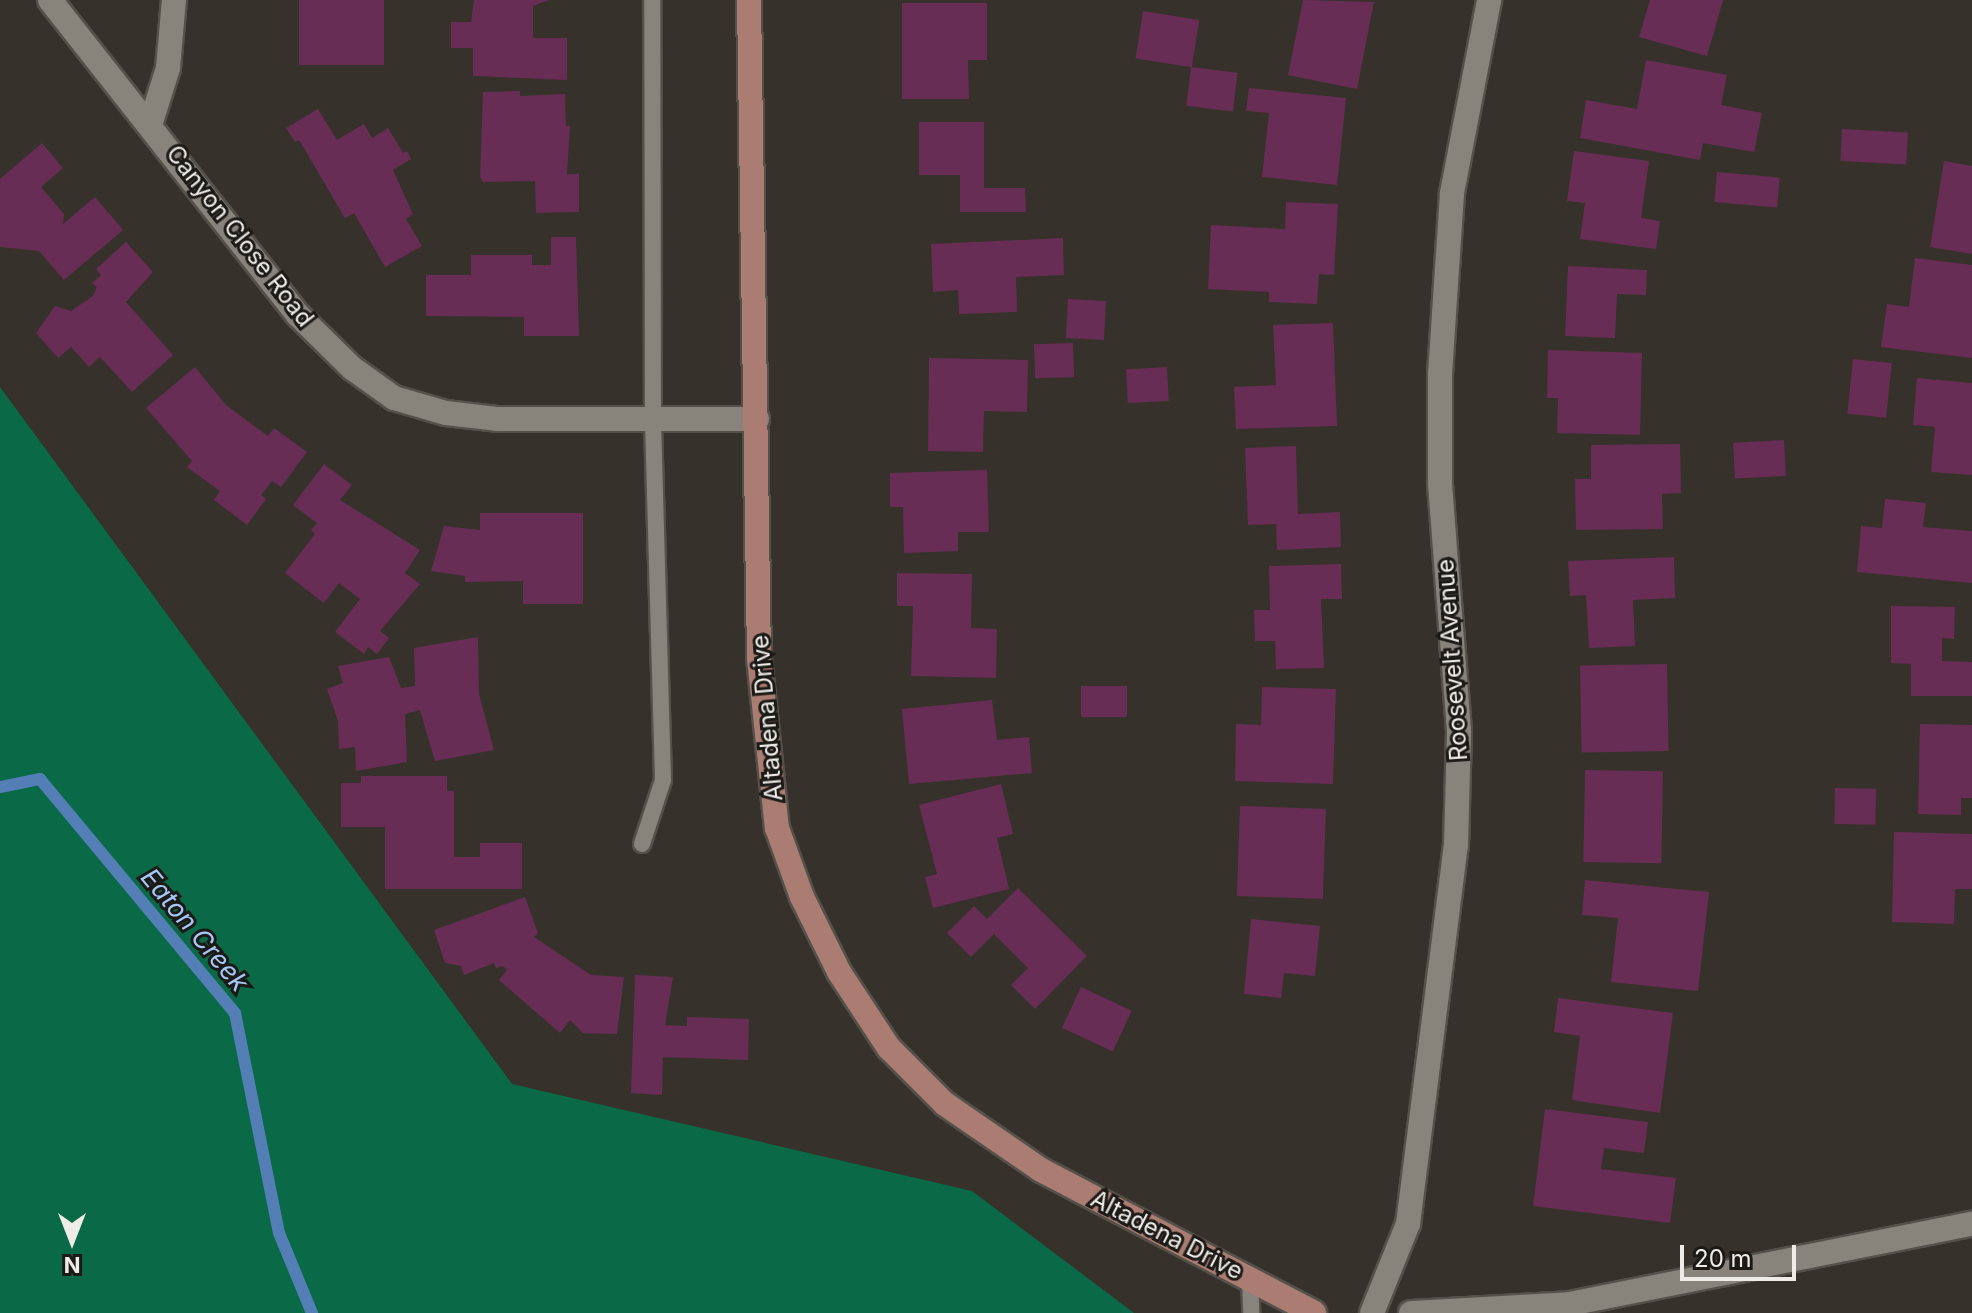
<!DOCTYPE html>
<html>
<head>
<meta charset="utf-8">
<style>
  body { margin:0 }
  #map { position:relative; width:1972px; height:1313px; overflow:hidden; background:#36322b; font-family:Inter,sans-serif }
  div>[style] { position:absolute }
  .forest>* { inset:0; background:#0a6947 }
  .stream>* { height:12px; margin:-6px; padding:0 6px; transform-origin:6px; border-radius:6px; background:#547fb6 }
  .building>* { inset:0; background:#672d54; transform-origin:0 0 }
  .roads { filter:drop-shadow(2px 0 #54514a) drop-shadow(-2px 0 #54514a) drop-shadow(0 2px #54514a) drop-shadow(0 -2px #54514a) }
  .service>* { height:16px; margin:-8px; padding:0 8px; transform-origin:8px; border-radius:8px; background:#88837b }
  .minor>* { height:24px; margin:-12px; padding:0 12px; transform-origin:12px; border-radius:12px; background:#88837b }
  .secondary>* { height:24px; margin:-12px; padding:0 12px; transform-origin:12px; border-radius:12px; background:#ab7d72 }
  span { translate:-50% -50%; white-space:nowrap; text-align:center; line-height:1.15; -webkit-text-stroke:6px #1c1a17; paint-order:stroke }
  .street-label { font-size:24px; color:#efece8 }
  .water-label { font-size:26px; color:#a5c8f7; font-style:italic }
  .north { position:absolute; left:32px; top:1201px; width:80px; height:80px; -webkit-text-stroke:6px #1c1a17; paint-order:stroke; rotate:180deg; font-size:22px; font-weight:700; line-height:32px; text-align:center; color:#efece8 }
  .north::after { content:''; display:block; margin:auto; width:28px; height:36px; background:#efece8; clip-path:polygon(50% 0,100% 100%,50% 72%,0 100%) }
  .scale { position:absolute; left:1680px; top:1245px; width:116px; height:36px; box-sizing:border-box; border:4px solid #efece8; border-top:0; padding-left:10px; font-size:24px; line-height:28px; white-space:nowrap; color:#efece8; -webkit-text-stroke:6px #1c1a17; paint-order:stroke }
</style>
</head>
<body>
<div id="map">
  <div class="forest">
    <div style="clip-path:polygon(0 387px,512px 1084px,972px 1191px,1134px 1313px,0 1313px)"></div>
  </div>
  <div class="stream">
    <div style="left:0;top:787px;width:41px;rotate:-11.3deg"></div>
    <div style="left:40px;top:779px;width:305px;rotate:50.2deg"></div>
    <div style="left:235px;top:1013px;width:224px;rotate:78.7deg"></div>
    <div style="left:279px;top:1233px;width:87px;rotate:67.6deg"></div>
  </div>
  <div class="building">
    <div style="left:299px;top:0;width:85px;height:65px"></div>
    <div style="clip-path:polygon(474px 0,549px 0,533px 6px,533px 38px,567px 38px,567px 80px,473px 76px,473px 48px,451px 48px,451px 22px,471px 22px)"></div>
    <div style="clip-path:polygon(1303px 0,1374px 2px,1357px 89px,1288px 75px)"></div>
    <div style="clip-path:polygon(1650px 0,1723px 0,1707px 56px,1639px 37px)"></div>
    <div style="clip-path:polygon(902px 3px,987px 3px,987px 60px,968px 60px,969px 99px,902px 99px)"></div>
    <div style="left:1143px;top:11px;width:57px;height:48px;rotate:9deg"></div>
    <div style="clip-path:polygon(1646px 60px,1727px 75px,1721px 105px,1762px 113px,1754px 152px,1703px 143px,1700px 160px,1580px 138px,1586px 100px,1637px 109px)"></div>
    <div style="left:1191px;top:67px;width:47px;height:39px;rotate:7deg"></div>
    <div style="clip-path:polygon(1249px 88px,1346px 98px,1337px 185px,1262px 177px,1269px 113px,1246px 111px)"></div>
    <div style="clip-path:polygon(520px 91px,520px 96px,565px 94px,566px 126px,570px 126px,567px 174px,579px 174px,579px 212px,536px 213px,535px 181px,483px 182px,480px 177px,483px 92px)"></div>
    <div style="clip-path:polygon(318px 109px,337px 140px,364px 124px,372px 138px,388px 128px,403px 153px,407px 151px,411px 159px,393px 170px,413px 214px,406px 219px,422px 246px,385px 267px,354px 213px,345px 218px,299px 140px,295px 142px,286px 128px)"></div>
    <div style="clip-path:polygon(919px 122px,984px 122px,984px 188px,1025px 188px,1026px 212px,960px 212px,960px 175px,919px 175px)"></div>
    <div style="left:1842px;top:129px;width:66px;height:32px;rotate:3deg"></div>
    <div style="clip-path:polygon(42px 143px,63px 168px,41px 187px,64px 214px,63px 224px,95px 197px,123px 230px,64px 280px,39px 251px,0 247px,0 179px)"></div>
    <div style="clip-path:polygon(1574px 151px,1649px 161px,1641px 218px,1660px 221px,1656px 249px,1580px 239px,1585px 203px,1567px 201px)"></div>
    <div style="clip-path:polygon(1944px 161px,1972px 166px,1972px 254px,1930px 247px)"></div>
    <div style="left:1717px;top:172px;width:63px;height:30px;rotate:5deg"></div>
    <div style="clip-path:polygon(1286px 202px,1338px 204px,1334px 275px,1319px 274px,1317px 304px,1269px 302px,1269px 292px,1208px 289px,1211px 225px,1285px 229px)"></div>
    <div style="clip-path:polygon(551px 237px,576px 237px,579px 336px,524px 336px,524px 317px,426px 316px,426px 275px,471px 275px,471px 255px,532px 255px,532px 265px,551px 265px)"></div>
    <div style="clip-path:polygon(1063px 238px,1064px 275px,1016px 277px,1017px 312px,959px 314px,958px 290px,933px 292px,931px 244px)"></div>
    <div style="clip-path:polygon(126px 242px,153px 272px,126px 302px,173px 355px,132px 392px,100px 357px,89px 367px,71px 347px,58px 358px,36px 333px,55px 306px,71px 311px,93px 296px,97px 287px,92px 283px,101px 275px,96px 269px)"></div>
    <div style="clip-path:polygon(1915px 258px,1972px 265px,1972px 358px,1881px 347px,1887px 304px,1909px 307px)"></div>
    <div style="clip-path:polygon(1568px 266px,1647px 270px,1646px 295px,1617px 294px,1615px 338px,1565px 336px)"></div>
    <div style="left:1068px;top:299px;width:38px;height:39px;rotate:3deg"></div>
    <div style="clip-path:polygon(1333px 323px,1337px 426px,1236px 429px,1234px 387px,1276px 385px,1273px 325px)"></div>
    <div style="left:1073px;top:343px;width:34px;height:39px;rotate:88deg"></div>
    <div style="clip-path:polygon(1548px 350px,1642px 353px,1640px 435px,1557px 433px,1558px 398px,1547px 398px)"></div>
    <div style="clip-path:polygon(929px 358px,1028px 360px,1027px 412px,984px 411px,983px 452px,928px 451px)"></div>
    <div style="left:1853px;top:359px;width:39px;height:55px;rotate:6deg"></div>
    <div style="clip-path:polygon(195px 367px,226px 405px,268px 436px,274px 428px,307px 452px,281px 487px,272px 481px,261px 495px,266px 499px,247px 525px,214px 500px,220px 491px,187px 467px,192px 461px,146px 408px)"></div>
    <div style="left:1167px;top:367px;width:34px;height:41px;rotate:87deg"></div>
    <div style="clip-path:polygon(1917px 378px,1972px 383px,1972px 475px,1931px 472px,1935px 427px,1913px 425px)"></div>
    <div style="left:1784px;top:440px;width:36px;height:51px;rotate:87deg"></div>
    <div style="clip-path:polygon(1680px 444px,1681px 493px,1662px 494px,1663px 529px,1576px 530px,1575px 479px,1591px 479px,1591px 445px)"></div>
    <div style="clip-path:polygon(1296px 446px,1298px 514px,1340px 512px,1341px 547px,1277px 550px,1276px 524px,1248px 525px,1245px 448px)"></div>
    <div style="clip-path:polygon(324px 464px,352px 485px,340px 500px,420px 550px,405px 573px,420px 584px,380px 631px,389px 638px,377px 654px,368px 647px,364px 654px,335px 632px,360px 599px,339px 583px,324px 603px,285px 573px,315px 534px,311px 530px,317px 523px,293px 505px)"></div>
    <div style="clip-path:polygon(987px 470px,989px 532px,958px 532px,958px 551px,904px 553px,903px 507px,890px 507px,890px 473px)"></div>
    <div style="clip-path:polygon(1885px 499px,1926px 503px,1923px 527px,1972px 531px,1972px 583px,1857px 572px,1861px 526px,1882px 528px)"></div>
    <div style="clip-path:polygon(480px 513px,583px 513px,583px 604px,523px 604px,523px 581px,465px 582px,465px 576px,431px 571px,444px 526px,480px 530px)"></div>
    <div style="clip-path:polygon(1674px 557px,1675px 598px,1633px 600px,1635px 646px,1589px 648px,1586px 595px,1570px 596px,1568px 561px)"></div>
    <div style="clip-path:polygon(1341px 564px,1342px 599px,1321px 599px,1324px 668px,1276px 669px,1275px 641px,1255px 641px,1254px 610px,1270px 610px,1269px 566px)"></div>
    <div style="clip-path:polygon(897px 573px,972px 574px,971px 628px,997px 629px,996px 678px,911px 676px,913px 606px,897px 606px)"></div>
    <div style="clip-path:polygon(1891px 606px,1955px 607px,1954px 639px,1942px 638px,1942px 661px,1972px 662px,1972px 696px,1911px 696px,1911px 664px,1891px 663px)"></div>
    <div style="clip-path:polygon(478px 637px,479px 694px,494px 750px,435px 761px,420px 710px,405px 714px,407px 762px,356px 771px,355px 747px,339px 749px,338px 721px,327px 689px,343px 683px,338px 666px,389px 657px,401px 688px,415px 686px,414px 648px)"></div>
    <div style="left:1667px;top:664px;width:87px;height:87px;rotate:89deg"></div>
    <div style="left:1081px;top:686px;width:46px;height:31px"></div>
    <div style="clip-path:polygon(1262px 687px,1336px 689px,1333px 784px,1235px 781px,1236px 724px,1261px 725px)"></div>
    <div style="clip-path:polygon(992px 700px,997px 740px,1029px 737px,1032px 773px,909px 784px,902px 709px)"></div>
    <div style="clip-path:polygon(1920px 724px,1972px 725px,1972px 798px,1961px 798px,1961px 815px,1918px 814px)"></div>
    <div style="left:1585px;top:770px;width:78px;height:92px;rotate:1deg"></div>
    <div style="clip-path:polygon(361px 776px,447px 776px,447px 791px,454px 791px,454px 857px,480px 857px,480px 843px,522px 843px,522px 889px,385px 889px,385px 827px,341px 827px,341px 783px,361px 783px)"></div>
    <div style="clip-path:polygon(1001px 784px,1013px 834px,997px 838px,1009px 889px,933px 908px,925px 877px,937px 874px,919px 805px)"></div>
    <div style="left:1835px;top:788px;width:41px;height:36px;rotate:1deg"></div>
    <div style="left:1240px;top:806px;width:86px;height:90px;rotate:2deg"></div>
    <div style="clip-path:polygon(1894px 832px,1972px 834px,1972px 889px,1955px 889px,1954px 924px,1892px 922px)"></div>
    <div style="clip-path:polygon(1585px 880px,1709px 892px,1698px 991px,1611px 982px,1618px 918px,1582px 915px)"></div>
    <div style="clip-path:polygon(1018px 888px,1087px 956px,1035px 1009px,1011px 985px,1028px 968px,994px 934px,971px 957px,947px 933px,974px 906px,987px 919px)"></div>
    <div style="clip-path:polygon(525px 897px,538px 933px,534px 937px,591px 975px,624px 977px,617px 1034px,583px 1033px,570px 1020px,560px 1033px,499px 980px,507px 970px,503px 966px,496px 968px,494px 963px,464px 975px,461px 966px,445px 963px,434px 930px)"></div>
    <div style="clip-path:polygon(1251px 919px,1320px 926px,1315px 976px,1284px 973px,1281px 998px,1244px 994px)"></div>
    <div style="clip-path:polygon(635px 975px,673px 977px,665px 1025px,687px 1026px,687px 1017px,749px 1019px,748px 1060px,663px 1057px,662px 1095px,631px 1093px)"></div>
    <div style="left:1081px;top:987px;width:56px;height:45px;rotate:25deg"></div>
    <div style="clip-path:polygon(1558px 998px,1673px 1013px,1660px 1113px,1572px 1100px,1580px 1036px,1554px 1032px)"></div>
    <div style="clip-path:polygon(1545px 1109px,1648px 1122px,1644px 1153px,1604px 1148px,1601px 1169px,1676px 1178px,1670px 1223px,1533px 1206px)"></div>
  </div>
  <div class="roads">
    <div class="service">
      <div style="left:642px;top:844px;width:67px;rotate:-71.8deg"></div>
      <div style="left:663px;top:780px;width:362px;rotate:-91.6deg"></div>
      <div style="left:653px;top:418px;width:418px;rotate:-90.1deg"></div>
      <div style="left:1250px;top:1277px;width:36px;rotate:88deg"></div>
    </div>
    <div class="minor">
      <div style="left:50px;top:0;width:401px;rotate:51.8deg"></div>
      <div style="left:298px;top:315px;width:76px;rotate:44.5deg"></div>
      <div style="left:352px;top:368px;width:52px;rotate:35.5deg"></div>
      <div style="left:394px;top:398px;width:54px;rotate:16.1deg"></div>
      <div style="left:446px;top:413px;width:51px;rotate:6.7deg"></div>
      <div style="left:497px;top:419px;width:260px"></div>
      <div style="left:151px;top:122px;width:57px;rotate:-72.5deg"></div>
      <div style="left:168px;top:68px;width:68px;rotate:-85deg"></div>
      <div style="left:1372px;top:1313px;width:96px;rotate:-68deg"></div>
      <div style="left:1408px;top:1224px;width:381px;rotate:-82.8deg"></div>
      <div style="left:1456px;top:846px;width:115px;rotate:-88.5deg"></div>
      <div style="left:1459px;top:731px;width:250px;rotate:-94.4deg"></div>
      <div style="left:1440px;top:482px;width:108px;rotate:-90deg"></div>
      <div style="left:1440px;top:374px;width:181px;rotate:-86.2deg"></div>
      <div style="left:1452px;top:193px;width:197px;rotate:-79.1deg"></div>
      <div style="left:1411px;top:1313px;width:159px;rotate:-3.2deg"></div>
      <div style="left:1570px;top:1304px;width:410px;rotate:-11.3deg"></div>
    </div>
    <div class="secondary">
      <div style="left:749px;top:0;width:658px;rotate:89.13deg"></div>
      <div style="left:759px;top:658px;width:171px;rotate:84deg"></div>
      <div style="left:777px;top:828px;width:73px;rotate:70.1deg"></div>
      <div style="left:802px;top:897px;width:84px;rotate:63.7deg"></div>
      <div style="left:839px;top:972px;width:91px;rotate:56.7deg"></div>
      <div style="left:889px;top:1048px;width:79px;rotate:45deg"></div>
      <div style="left:945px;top:1104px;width:116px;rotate:34.5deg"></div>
      <div style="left:1041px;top:1170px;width:308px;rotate:27.6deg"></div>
    </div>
  </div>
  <div class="street-label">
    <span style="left:240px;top:236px;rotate:52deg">Canyon Close Road</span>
    <span style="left:1452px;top:660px;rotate:-94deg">Roosevelt Avenue</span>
    <span style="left:767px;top:718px;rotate:-95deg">Altadena Drive</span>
    <span style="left:1167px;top:1235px;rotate:27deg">Altadena Drive</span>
  </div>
  <div class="water-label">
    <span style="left:195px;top:930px;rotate:50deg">Eaton Creek</span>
  </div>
  <div class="north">N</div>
  <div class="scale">20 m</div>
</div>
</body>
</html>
